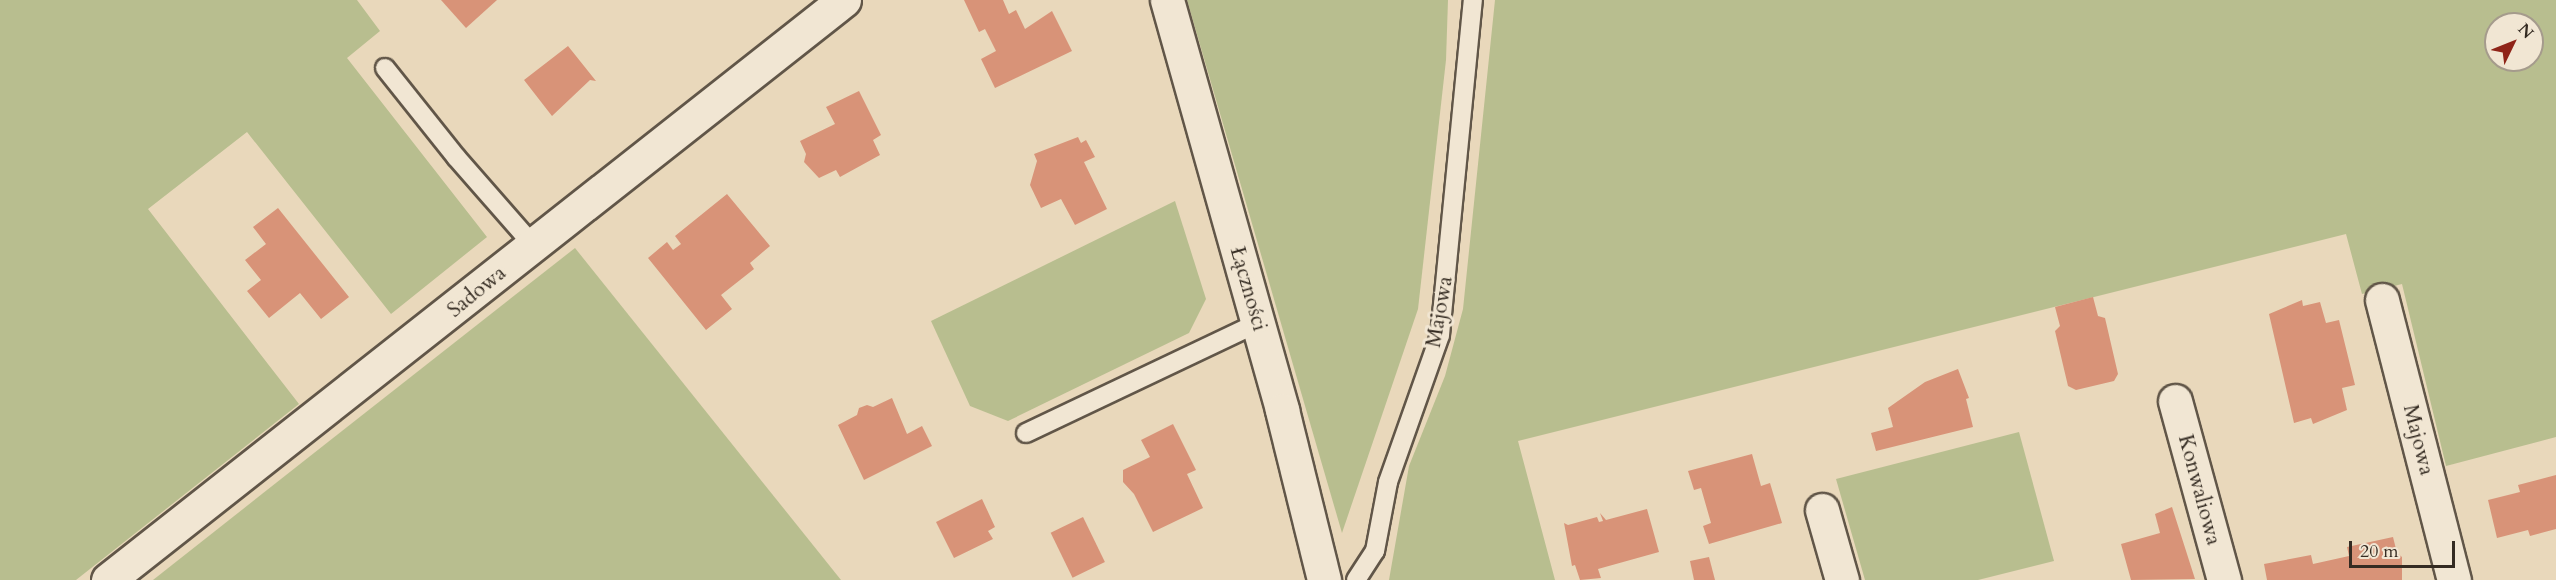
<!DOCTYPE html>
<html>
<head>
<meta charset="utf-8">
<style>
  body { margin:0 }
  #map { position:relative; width:2556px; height:580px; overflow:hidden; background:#e9d8bb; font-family:Cardo,serif }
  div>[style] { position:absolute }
  .green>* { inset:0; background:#b8be8f }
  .building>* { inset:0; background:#d89378; transform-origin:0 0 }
  .roads { filter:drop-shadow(2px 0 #615648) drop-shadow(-2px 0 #615648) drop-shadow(0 2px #615648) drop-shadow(0 -2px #615648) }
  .lane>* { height:18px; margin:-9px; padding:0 9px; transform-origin:9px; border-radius:9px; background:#f1e6d3 }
  .street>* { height:33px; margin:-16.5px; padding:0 16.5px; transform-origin:16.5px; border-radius:16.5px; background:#f1e6d3 }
  .secondary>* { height:33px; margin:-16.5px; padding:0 16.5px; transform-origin:16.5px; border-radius:16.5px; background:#f1e6d3 }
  span { translate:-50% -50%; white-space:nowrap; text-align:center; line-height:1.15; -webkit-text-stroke:6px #f1e6d3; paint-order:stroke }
  .street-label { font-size:21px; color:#342b22 }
  .north { position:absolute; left:2484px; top:12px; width:60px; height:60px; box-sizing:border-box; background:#f1e6d3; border:2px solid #a59b8c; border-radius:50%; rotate:47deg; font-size:16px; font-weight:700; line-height:24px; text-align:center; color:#342b22 }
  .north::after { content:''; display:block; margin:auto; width:21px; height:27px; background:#8f2418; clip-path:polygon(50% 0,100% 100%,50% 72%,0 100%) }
  .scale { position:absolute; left:2349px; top:541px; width:106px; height:27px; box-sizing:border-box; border:3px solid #342b22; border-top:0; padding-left:8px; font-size:18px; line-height:21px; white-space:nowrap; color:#342b22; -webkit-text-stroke:4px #f1e6d3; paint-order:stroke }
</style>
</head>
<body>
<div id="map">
  <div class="green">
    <div style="clip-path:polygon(0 0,357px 0,380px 31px,347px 58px,487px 237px,391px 314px,247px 132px,148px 209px,299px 404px,76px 580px,0 580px)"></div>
    <div style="clip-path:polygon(1187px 0,1448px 0,1446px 60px,1418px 309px,1342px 533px)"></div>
    <div style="clip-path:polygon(evenodd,1495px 0,2556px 0,2556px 437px,2446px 466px,2402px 284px,2362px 294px,2346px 234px,1518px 441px,1555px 580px,1389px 580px,1409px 466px,1445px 376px,1463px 309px,1495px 0,2496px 24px,2532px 24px,2532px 60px,2496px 60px,2496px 24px)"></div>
    <div style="clip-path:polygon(1175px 201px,1206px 299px,1189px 333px,1008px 421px,970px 406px,931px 321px)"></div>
    <div style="clip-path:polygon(575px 248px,841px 580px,153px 580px,328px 442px)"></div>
    <div style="clip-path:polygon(2019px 432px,2054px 561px,1978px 580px,1865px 580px,1836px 479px)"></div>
  </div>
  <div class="building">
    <div style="clip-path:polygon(441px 0,497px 0,466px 28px)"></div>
    <div style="clip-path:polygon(964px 0,1003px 0,1009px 14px,1016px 10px,1025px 29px,1052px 11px,1072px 51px,995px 88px,981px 59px,996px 51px,985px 29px,979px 32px)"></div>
    <div style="clip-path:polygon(568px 46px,596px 81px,590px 80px,552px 116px,524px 80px)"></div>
    <div style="clip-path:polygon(859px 91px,881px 135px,873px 140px,880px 155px,840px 177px,836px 170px,819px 178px,804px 162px,806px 154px,800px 141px,835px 124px,826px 107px)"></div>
    <div style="clip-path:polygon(1078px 137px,1081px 143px,1086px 140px,1095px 157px,1084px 162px,1107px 209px,1075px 225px,1061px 199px,1041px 208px,1030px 185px,1037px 161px,1034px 154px)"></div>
    <div style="clip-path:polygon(727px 194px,770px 246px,750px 263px,754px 269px,721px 295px,732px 309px,706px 330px,648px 258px,667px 242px,673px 250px,681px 244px,675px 236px)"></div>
    <div style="clip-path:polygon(278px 208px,349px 297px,321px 319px,300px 293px,269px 318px,247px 291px,261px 280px,245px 260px,266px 244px,253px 227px)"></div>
    <div style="clip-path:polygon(2093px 297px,2098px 316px,2105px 318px,2118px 374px,2114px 381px,2076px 390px,2068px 386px,2055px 331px,2060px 326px,2055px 307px)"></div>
    <div style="clip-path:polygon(2302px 300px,2303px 306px,2320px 302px,2326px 323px,2339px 320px,2355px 385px,2342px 388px,2347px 410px,2313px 424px,2311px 418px,2294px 423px,2269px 314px)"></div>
    <div style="clip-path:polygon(1958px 369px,1969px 398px,1966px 399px,1973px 427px,1876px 451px,1871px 433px,1893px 427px,1888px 408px,1925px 382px)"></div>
    <div style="clip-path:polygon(892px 398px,907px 434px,922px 426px,932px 446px,864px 480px,838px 425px,857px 415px,859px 408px,867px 405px,873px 407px)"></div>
    <div style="clip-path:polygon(1173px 424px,1196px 470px,1187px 474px,1203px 508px,1153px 532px,1134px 494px,1123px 482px,1123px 470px,1150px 457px,1141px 440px)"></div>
    <div style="clip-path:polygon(1752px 454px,1761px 486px,1770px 483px,1782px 523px,1709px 544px,1703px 526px,1711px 523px,1701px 488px,1694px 490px,1688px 471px)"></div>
    <div style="clip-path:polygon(2556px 475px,2556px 529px,2530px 536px,2528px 530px,2497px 538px,2488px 500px,2520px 492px,2518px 485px)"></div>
    <div style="clip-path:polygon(982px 499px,995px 527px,988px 531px,993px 539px,954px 558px,936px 522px)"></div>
    <div style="clip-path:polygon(2172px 507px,2195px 579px,2131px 580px,2121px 544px,2160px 533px,2155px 514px)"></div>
    <div style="clip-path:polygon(1647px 509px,1659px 552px,1598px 569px,1601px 578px,1580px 580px,1575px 565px,1572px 566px,1564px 523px,1568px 525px,1597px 517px,1599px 522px,1603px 521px,1600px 513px,1606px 520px)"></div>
    <div style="left:1083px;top:517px;width:50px;height:36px;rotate:64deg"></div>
    <div style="clip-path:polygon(2393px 537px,2397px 553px,2402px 557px,2402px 580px,2267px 580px,2264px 564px,2311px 555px,2313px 564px,2349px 556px,2347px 547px)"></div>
    <div style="clip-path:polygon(1709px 557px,1715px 580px,1694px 580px,1690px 561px)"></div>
  </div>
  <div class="roads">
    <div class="lane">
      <div style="left:385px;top:68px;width:114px;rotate:51.4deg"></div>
      <div style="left:456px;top:157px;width:118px;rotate:48.8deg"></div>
      <div style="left:1026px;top:433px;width:257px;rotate:-25.4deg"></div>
      <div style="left:1356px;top:580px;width:35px;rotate:-57deg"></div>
      <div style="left:1375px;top:551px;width:70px;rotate:-79.3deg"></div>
      <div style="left:1388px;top:482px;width:156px;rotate:-70.5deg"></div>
      <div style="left:1440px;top:335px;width:337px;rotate:-84.4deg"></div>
    </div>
    <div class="street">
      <div style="left:2382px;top:300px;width:289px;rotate:75.6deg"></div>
      <div style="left:2175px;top:401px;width:186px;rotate:74.7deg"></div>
      <div style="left:1822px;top:510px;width:73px;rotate:74.1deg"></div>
      <div style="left:108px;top:580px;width:937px;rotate:-38.24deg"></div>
    </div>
    <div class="secondary">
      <div style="left:1167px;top:0;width:426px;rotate:74.3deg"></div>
      <div style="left:1282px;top:410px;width:175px;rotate:76.1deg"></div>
    </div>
  </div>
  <div class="street-label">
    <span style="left:1248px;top:289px;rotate:74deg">Łączności</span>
    <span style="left:477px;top:292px;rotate:-39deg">Sadowa</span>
    <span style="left:1440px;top:312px;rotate:-80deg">Majowa</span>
    <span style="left:2418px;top:440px;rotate:76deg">Majowa</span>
    <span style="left:2199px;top:490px;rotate:75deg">Konwaliowa</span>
  </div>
  <div class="north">N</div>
  <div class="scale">20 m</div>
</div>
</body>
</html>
